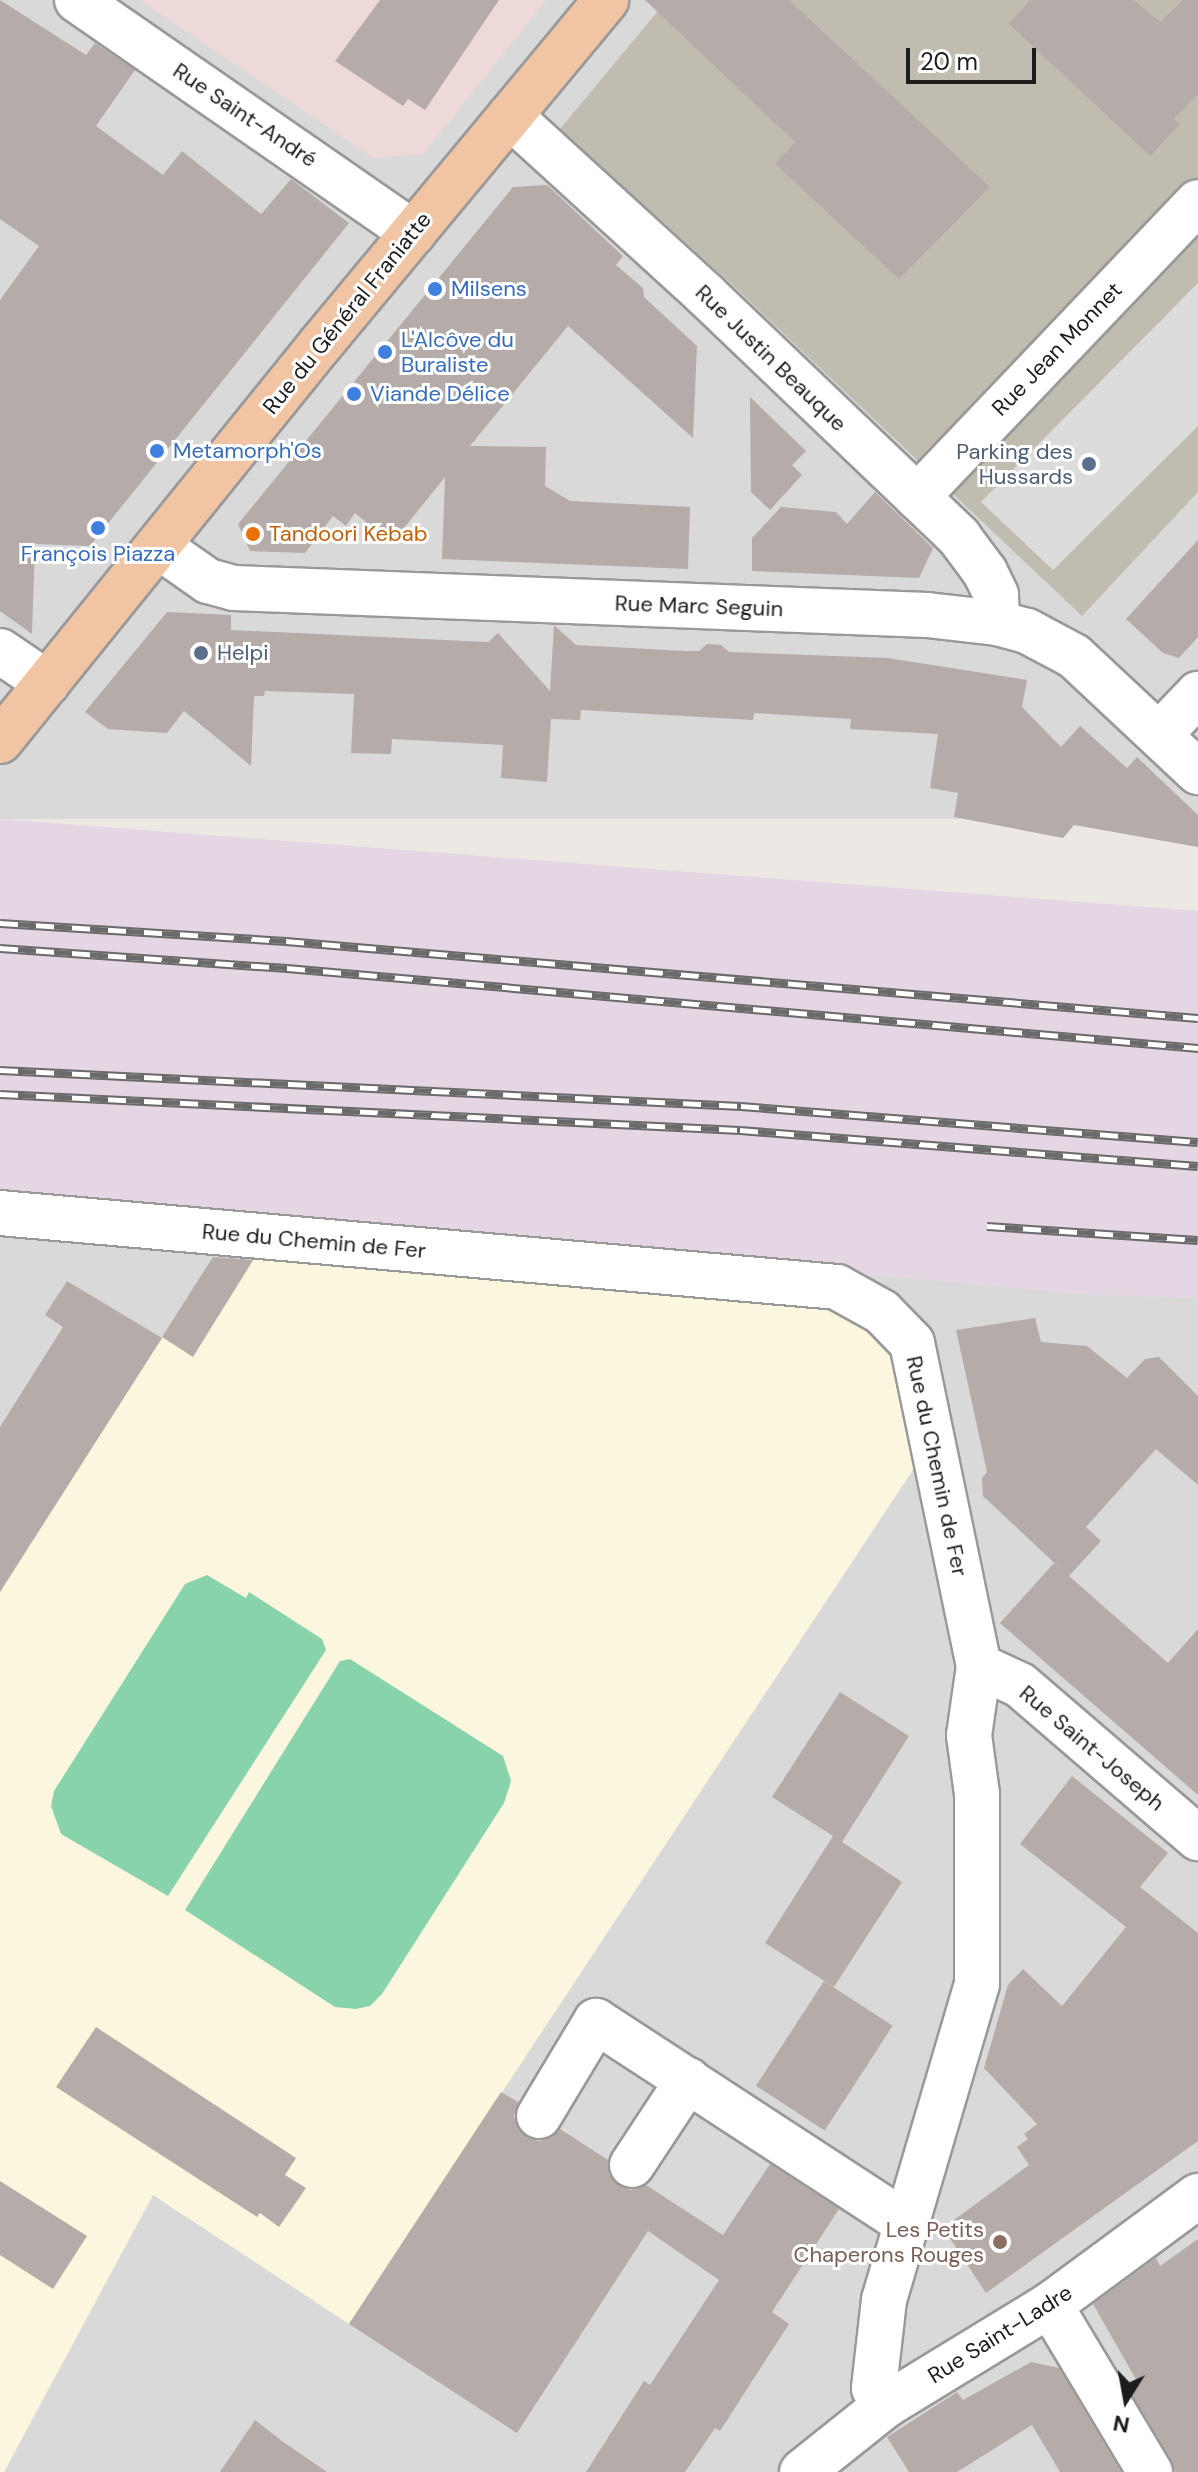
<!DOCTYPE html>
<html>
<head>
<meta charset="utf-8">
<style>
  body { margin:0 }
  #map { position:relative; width:1198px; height:2472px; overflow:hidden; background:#ece8e3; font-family:"DM Sans",sans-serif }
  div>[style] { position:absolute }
  .residential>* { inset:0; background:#dad9da; transform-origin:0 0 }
  .industrial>* { inset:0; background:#e5d6e4 }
  .education>* { inset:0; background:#fbf7de }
  .military>* { inset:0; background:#eddad8 }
  .construction>* { inset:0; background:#c0bdb0 }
  .pitch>* { inset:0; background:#89d3ac }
  .parking>* { inset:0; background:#dcdcdc }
  .building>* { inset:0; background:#b5aca9; transform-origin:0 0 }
  .roads { filter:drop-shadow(2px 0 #999) drop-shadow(-2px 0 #999) drop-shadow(0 2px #999) drop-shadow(0 -2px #999) }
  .minor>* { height:44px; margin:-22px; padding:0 22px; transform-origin:22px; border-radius:22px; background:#fff }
  .major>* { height:44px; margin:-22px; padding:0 22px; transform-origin:22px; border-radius:22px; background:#f1c4a4 }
  .rail>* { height:9px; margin-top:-4.5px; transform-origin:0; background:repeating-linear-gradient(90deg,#fff 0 18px,#6a6a6a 0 36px); box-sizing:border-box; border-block:2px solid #6a6a6a }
  .dots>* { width:22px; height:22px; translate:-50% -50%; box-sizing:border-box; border:4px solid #fff; border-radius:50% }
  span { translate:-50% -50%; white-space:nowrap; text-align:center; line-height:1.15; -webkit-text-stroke:6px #fff; paint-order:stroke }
  .street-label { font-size:22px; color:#1c1c1c }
  .shop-label { font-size:22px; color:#366cbe }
  .left { translate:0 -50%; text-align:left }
  .service-label { font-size:22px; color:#4e5e75 }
  .right { translate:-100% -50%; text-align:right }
  .food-label { font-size:22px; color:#c56008 }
  .education-label { font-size:22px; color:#785e54 }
  .north { position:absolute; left:1086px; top:2360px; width:80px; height:80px; -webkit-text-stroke:6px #fff; paint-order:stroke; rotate:191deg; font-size:22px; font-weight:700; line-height:32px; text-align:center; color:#1c1c1c }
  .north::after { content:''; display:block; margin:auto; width:28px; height:36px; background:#1c1c1c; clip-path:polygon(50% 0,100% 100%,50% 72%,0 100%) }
  .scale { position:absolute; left:906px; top:48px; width:130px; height:36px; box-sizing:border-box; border:4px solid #1c1c1c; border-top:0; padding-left:10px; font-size:24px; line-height:28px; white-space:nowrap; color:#1c1c1c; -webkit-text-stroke:6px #fff; paint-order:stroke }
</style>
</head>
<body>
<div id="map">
  <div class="residential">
    <div style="left:0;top:0;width:1198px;height:819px"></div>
    <div style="clip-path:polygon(0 1194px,1083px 1294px,1198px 1298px,1198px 2472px,0 2472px)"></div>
  </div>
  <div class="industrial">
    <div style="clip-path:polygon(0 819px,1198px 911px,1198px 1298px,1083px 1294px,0 1194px)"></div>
  </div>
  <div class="education">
    <div style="clip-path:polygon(263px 1245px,833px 1295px,902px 1351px,924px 1453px,349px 2324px,153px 2195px,4px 2472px,0 2472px,0 1592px,163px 1336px,193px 1356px)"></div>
  </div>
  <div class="military">
    <div style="clip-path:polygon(140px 0,546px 0,423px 154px,373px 158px)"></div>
  </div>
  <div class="construction">
    <div style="clip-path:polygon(667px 0,1198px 0,1198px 492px,1082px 616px,727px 280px,560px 129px)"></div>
  </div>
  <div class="pitch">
    <div style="clip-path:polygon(207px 1575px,246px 1598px,249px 1592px,322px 1639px,326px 1650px,168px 1896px,61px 1834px,51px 1806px,54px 1791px,185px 1584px)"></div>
    <div style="clip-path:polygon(350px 1659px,503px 1756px,511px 1781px,504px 1803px,382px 1994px,370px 2006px,356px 2009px,335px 2007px,185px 1910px,340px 1661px)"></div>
  </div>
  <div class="parking">
    <div style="clip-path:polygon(1198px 283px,1198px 426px,1053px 570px,981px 502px)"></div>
  </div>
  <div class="building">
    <div style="clip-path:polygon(0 0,86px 55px,95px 43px,135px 70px,96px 126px,163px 175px,182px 151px,261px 214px,291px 179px,349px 223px,90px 546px,35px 544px,32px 634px,0 611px,0 300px,39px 246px,0 219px)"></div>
    <div style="clip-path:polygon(380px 0,499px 0,425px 110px,408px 99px,403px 106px,335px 61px)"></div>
    <div style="clip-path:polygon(645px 0,789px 0,990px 187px,899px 279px,775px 164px,795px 142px)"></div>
    <div style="clip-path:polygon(1030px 0,1134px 0,1160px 22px,1183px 0,1198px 0,1198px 94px,1174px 119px,1180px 124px,1150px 156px,1009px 24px)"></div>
    <div style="clip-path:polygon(547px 185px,623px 256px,616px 265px,643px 288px,644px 297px,697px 346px,693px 438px,568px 326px,470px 446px,546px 447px,545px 486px,570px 501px,690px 507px,688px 569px,442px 559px,445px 477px,392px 543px,355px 513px,346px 526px,333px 516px,305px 553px,250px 551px,238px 524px,513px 187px)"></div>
    <div style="clip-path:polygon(750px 397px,806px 451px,792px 465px,802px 475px,770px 510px,751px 492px)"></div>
    <div style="clip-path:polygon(875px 492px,933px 548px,919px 578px,752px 571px,752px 538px,781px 507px,836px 512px,847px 524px)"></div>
    <div style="clip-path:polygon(1198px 540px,1198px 637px,1179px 658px,1163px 653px,1126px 619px)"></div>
    <div style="clip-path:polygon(167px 612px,231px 615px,231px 630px,488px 642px,498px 633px,550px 691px,554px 625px,576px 645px,685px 651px,699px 651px,707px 644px,721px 645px,729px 652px,888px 658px,1027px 680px,1022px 707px,1061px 747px,1080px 726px,1127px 768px,1137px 757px,1198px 815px,1198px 847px,1074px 825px,1063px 838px,954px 817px,958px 793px,930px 788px,938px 734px,850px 729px,851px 719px,754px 713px,753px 720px,581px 710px,580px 720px,551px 719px,547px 782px,501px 778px,503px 745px,392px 739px,391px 754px,351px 753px,354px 694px,265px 691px,264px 696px,254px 696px,251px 766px,184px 711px,167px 733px,108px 729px,85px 712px)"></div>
    <div style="clip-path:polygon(213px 1257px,253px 1260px,193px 1357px,162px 1337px)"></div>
    <div style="clip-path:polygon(67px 1281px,162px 1338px,0 1592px,0 1427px,63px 1327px,45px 1315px)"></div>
    <div style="clip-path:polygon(1035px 1318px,1041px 1342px,1087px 1346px,1127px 1378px,1145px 1359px,1159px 1357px,1198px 1396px,1198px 1485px,1156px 1449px,1086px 1527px,1101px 1541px,1069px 1576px,1168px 1663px,1198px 1629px,1198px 1795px,1000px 1623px,1054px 1563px,1063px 1571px,983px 1496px,982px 1478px,987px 1472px,956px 1330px)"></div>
    <div style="clip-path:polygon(840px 1692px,909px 1736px,842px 1842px,902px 1882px,834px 1987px,765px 1943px,833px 1836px,772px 1797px)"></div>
    <div style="clip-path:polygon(1072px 1776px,1168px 1853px,1140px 1887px,1198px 1933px,1198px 2141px,986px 2293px,943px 2228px,1029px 2165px,1017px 2147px,1028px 2139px,1024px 2134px,1037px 2124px,984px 2068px,1008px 1985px,1023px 1969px,1062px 2006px,1126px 1927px,1020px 1844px)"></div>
    <div style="left:824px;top:1981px;width:82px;height:125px;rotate:33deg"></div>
    <div style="clip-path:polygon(96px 2027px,296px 2158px,285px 2175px,306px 2188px,279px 2227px,260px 2213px,257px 2217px,56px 2087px)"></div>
    <div style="clip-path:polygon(501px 2092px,518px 2102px,514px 2116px,518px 2129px,526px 2137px,539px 2141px,552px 2137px,560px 2129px,608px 2160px,609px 2175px,619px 2186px,631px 2190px,646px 2185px,723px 2235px,770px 2164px,839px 2209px,772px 2312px,789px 2324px,720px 2431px,715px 2428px,685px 2472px,586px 2472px,644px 2381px,650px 2385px,719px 2280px,648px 2231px,517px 2433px,349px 2324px)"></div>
    <div style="clip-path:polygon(0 2181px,87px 2236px,53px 2289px,0 2255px)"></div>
    <div style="clip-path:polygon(1198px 2239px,1198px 2472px,1175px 2472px,1171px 2459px,1124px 2381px,1138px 2383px,1093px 2304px,1156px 2258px,1160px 2266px)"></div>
    <div style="clip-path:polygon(1031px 2362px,1059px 2368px,1121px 2472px,1060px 2472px,1032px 2425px,957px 2472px,909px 2472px,887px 2437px,957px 2392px,963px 2400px)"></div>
    <div style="clip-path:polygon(255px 2420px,282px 2441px,327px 2472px,220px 2472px)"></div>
  </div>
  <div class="roads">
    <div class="minor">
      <div style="left:77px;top:0;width:409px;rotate:34.7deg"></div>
      <div style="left:510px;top:116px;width:265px;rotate:42.4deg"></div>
      <div style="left:706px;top:295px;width:350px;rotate:43.7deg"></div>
      <div style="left:959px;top:537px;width:44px;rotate:53.4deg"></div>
      <div style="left:985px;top:572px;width:25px;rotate:64deg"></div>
      <div style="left:996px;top:595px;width:28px;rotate:88deg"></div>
      <div style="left:917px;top:497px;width:407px;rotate:-46.4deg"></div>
      <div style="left:158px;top:546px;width:61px;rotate:35deg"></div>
      <div style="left:208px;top:581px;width:27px;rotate:15deg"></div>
      <div style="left:234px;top:588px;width:694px;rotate:2.23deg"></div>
      <div style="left:927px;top:615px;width:70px;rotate:6.5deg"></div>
      <div style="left:997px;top:623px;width:31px;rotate:15deg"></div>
      <div style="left:1027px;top:631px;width:53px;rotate:28deg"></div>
      <div style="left:1074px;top:656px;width:170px;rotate:43.1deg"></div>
      <div style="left:0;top:651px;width:57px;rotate:34.2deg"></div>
      <div style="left:1159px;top:735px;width:57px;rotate:-46.4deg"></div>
      <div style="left:0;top:1213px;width:840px;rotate:5.05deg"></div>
      <div style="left:837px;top:1287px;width:51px;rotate:29.1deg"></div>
      <div style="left:882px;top:1312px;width:43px;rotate:45.9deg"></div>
      <div style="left:912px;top:1343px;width:330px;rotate:78.3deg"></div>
      <div style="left:979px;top:1666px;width:70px;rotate:98.2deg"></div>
      <div style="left:969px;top:1735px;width:60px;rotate:82.3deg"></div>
      <div style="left:977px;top:1794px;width:190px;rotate:90deg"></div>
      <div style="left:977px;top:1984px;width:329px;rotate:106.4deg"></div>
      <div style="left:884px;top:2300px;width:89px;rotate:96.5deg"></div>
      <div style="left:874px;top:2388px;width:21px;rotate:55deg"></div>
      <div style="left:979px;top:1666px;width:45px;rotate:24.9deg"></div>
      <div style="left:1020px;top:1685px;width:235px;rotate:40.7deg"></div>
      <div style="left:539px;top:2116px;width:111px;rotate:-59deg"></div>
      <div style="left:596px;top:2021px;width:370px;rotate:33.1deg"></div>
      <div style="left:632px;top:2165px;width:102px;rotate:-56.6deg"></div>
      <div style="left:1050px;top:2305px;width:195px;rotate:59.1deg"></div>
      <div style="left:802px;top:2472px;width:107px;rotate:-38.6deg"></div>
      <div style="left:886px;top:2405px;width:192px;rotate:-31.4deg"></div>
      <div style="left:1050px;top:2305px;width:184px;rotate:-36.4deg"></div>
    </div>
    <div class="major">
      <div style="left:0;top:741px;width:508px;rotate:-51.08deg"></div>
      <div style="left:319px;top:346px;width:450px;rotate:-50.3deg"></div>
    </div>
  </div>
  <div class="rail">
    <div style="left:0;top:923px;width:287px;rotate:3.6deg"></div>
    <div style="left:286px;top:941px;width:915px;rotate:4.83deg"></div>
    <div style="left:0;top:948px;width:288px;rotate:4deg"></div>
    <div style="left:287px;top:968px;width:915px;rotate:5.02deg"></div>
    <div style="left:0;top:1070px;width:742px;rotate:2.78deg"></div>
    <div style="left:741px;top:1106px;width:458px;rotate:4.5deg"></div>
    <div style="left:0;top:1094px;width:741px;rotate:2.79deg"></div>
    <div style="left:740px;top:1130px;width:459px;rotate:4.5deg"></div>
    <div style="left:987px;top:1226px;width:211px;rotate:3.8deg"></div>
  </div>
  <div class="dots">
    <div style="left:435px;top:289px;background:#3f7fe0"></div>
    <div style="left:385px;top:352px;background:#3f7fe0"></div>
    <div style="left:354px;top:394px;background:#3f7fe0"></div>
    <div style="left:157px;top:451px;background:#3f7fe0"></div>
    <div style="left:1089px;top:464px;background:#5c6f8a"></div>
    <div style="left:98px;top:528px;background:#3f7fe0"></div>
    <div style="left:253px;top:534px;background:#e8710a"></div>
    <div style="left:201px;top:653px;background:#5c6f8a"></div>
    <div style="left:1000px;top:2242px;background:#8d6e63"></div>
  </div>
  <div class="street-label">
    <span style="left:245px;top:115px;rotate:34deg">Rue Saint-André</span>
    <span style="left:347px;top:313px;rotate:-51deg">Rue du Général Franiatte</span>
    <span style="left:1057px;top:349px;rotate:-46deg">Rue Jean Monnet</span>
    <span style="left:771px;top:358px;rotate:44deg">Rue Justin Beauque</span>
    <span style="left:699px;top:606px;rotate:2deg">Rue Marc Seguin</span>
    <span style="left:314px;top:1241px;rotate:5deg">Rue du Chemin de Fer</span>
    <span style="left:937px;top:1466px;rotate:78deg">Rue du Chemin de Fer</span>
    <span style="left:1092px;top:1748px;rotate:40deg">Rue Saint-Joseph</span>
    <span style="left:1000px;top:2334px;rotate:-32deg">Rue Saint-Ladre</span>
  </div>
  <div class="shop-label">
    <span class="left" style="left:451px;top:289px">Milsens</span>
    <span class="left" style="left:401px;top:352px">L'Alcôve du<br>Buraliste</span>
    <span class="left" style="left:370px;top:394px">Viande Délice</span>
    <span class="left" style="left:173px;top:451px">Metamorph'Os</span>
    <span style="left:98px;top:554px">François Piazza</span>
  </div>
  <div class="service-label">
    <span class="right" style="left:1073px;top:464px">Parking des<br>Hussards</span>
    <span class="left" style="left:217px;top:653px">Helpi</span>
  </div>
  <div class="food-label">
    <span class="left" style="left:269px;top:534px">Tandoori Kebab</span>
  </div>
  <div class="education-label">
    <span class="right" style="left:984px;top:2242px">Les Petits<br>Chaperons Rouges</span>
  </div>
  <div class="north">N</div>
  <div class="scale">20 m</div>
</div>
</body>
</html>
